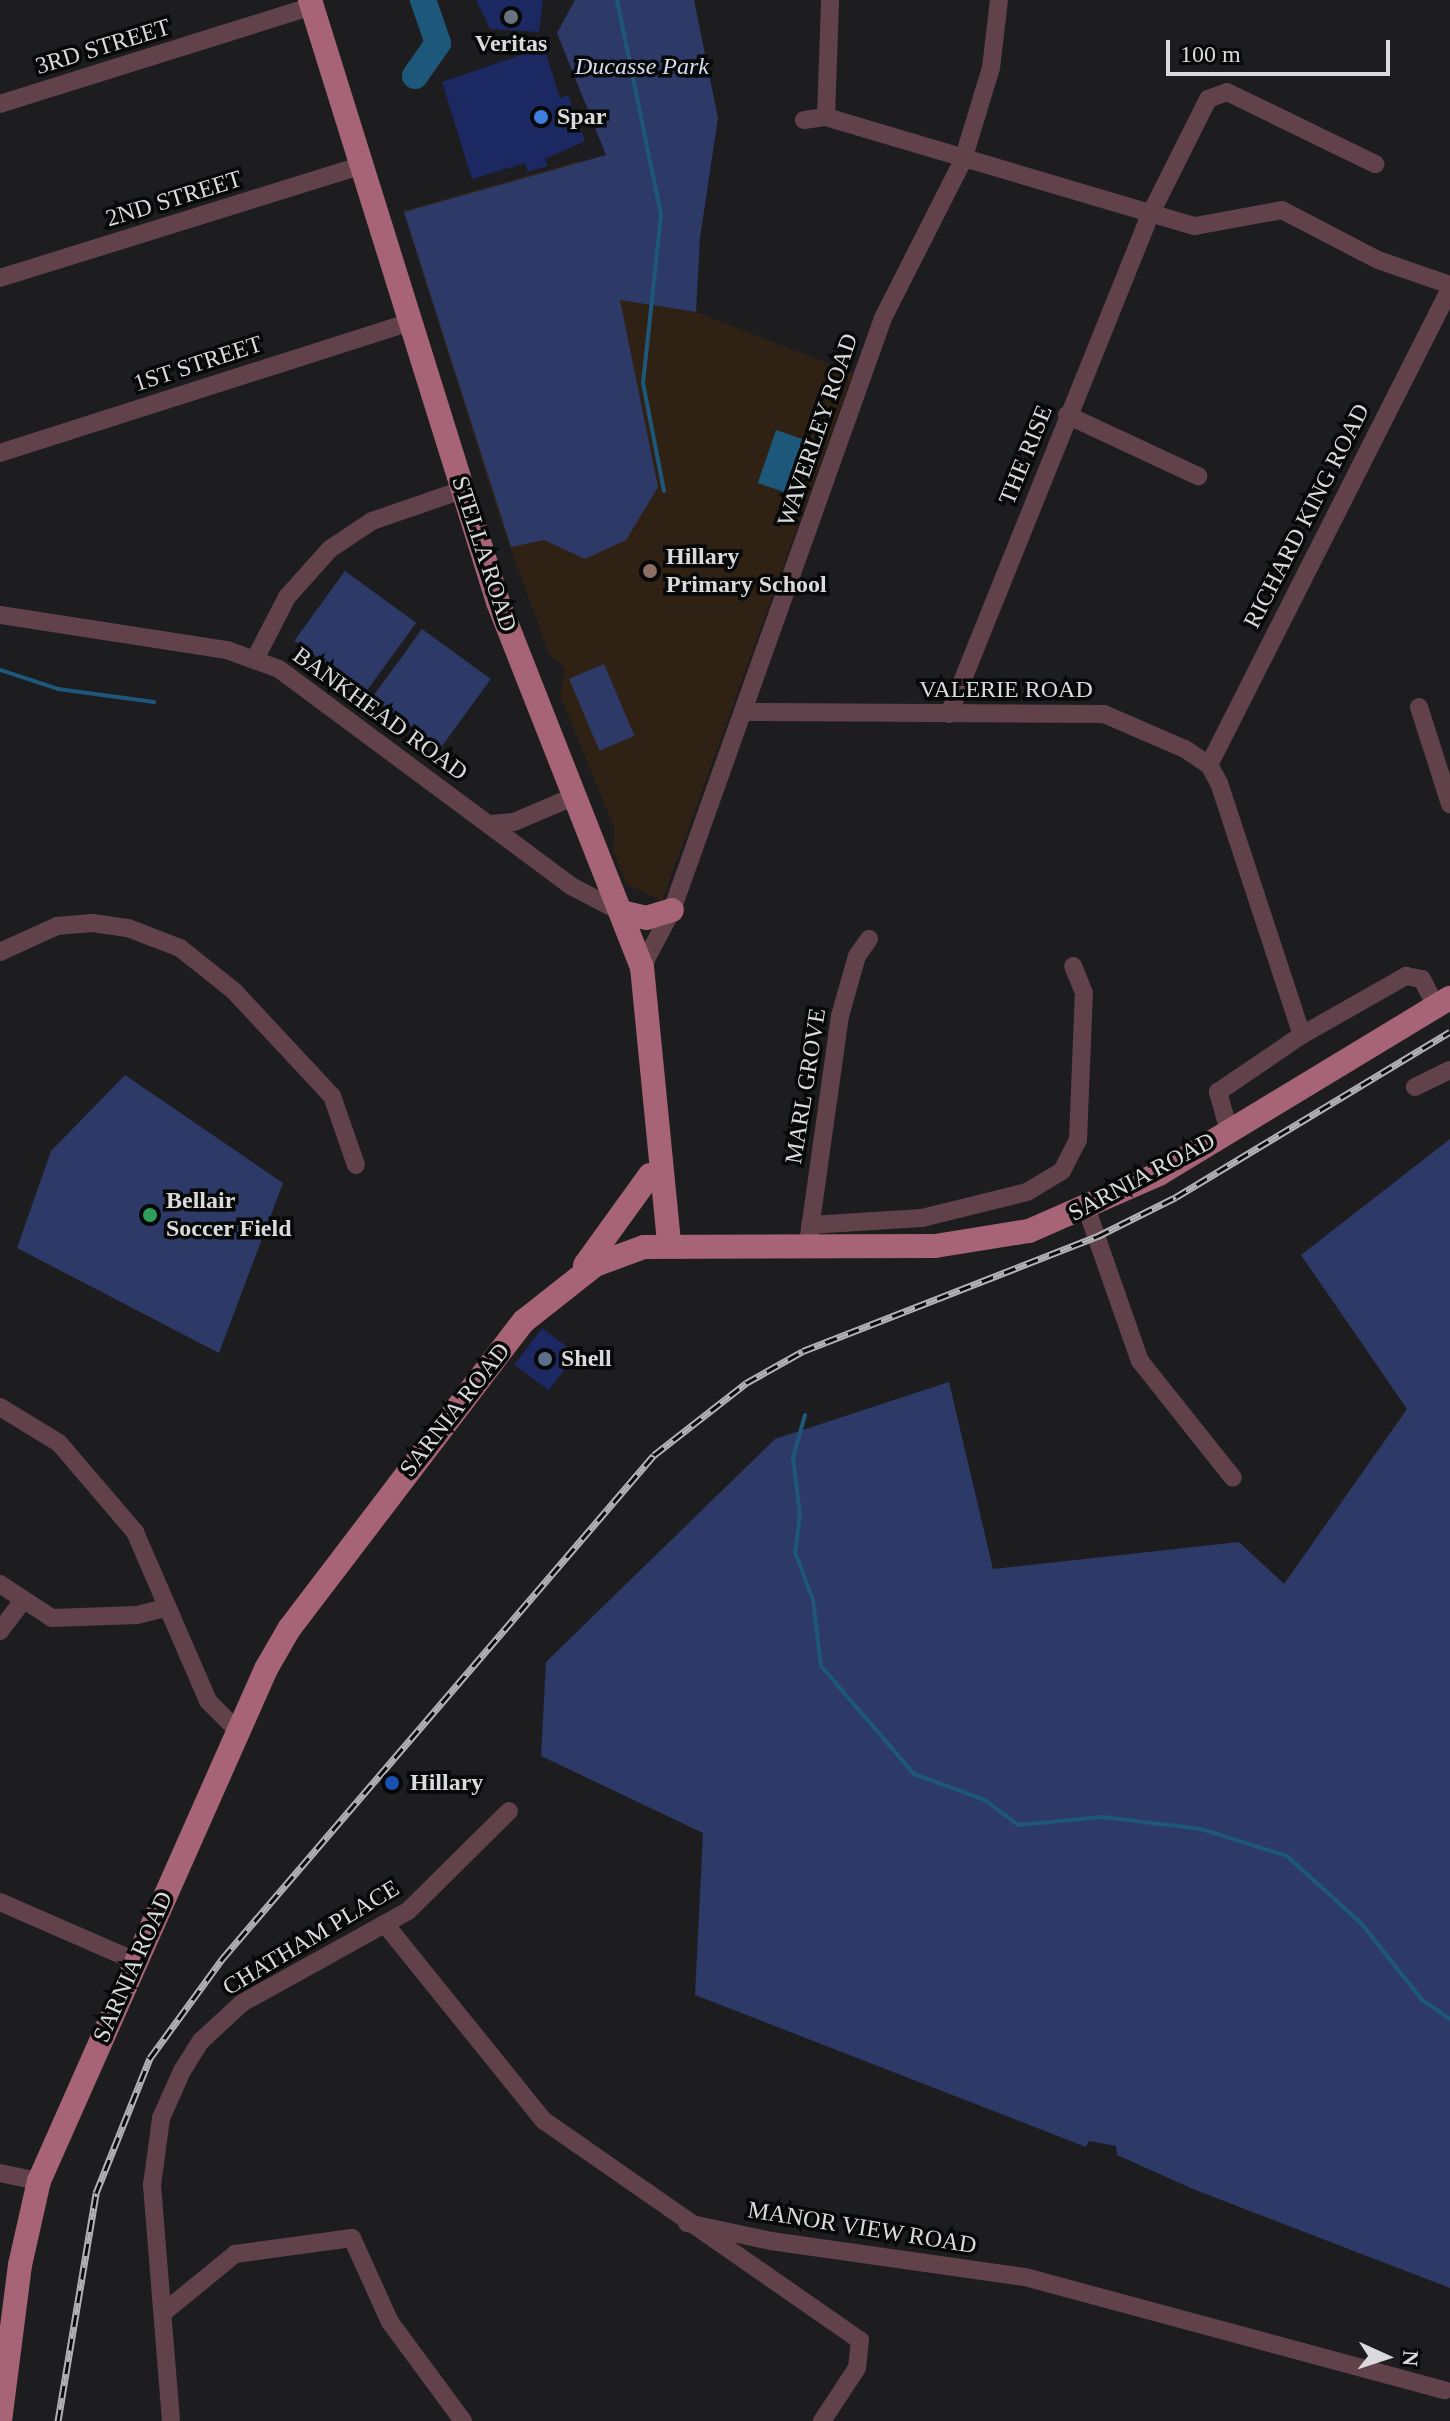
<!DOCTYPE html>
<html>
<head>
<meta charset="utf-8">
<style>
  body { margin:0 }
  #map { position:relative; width:1450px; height:2421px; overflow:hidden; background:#1d1d1f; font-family:Georgia,serif }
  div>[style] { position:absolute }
  .education>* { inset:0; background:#2f2215 }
  .green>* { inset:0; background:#2d3966; transform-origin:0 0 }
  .water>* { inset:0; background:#1d587a; transform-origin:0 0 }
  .stream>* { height:4px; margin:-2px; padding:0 2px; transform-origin:2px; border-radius:2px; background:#1d587a }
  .river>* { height:26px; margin:-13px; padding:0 13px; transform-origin:13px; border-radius:13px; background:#1d587a }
  .building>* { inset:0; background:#1c2862; transform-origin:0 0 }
  .minor>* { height:18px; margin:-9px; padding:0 9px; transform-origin:9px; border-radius:9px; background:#62424a }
  .major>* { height:24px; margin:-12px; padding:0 12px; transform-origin:12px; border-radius:12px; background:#a66476 }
  .rail>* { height:7px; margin-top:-3.5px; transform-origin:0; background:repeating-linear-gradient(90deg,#070808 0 12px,#b2b2b4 0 24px); box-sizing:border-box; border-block:2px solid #b2b2b4 }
  .dots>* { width:22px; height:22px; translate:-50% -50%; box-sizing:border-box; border:4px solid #070808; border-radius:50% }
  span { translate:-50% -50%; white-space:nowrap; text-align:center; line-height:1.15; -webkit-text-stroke:7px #070808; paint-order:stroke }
  .poi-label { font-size:24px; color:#dadadc; font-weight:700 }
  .left { translate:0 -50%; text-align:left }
  .street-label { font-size:24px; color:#dadadc }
  .park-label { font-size:24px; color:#d5dcef; font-style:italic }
  .north { position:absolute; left:1346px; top:2317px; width:80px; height:80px; -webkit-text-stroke:6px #070808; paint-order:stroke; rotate:93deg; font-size:22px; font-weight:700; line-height:32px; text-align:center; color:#dadadc }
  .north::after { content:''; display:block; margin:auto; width:28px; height:36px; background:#dadadc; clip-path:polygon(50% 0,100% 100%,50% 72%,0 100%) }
  .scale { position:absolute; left:1166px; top:40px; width:224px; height:36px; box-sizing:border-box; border:4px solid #dadadc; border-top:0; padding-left:10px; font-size:24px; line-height:28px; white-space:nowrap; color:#dadadc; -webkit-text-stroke:6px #070808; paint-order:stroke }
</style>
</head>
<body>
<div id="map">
  <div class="education">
    <div style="clip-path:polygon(578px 161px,620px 299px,696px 312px,853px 373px,662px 901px,627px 884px,613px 850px,614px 827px,560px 695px,565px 668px,549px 654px,499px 516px,403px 211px)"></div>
  </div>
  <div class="green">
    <div style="clip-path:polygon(575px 0,694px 0,718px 118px,700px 238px,696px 312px,620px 300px,658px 487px,626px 540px,585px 559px,544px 540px,511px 547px,404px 212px,606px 155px,557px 33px)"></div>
    <div style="left:345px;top:571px;width:88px;height:86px;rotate:36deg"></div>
    <div style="left:422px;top:629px;width:85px;height:85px;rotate:36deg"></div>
    <div style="left:604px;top:664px;width:78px;height:38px;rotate:67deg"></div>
    <div style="clip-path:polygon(125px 1075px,283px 1183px,219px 1353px,17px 1248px,51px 1151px)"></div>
    <div style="clip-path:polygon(1450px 1139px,1450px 2288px,1193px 2189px,1117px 2155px,1116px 2146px,1089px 2141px,1086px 2147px,695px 1995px,703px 1833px,541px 1756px,546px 1662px,775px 1439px,949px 1382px,993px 1569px,1239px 1542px,1284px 1584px,1407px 1409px,1301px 1255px)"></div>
  </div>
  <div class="water">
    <div style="left:776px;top:430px;width:28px;height:56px;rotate:19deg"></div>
  </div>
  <div class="stream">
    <div style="left:617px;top:0;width:219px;rotate:78.4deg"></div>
    <div style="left:661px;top:215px;width:169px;rotate:96.1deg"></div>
    <div style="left:643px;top:383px;width:110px;rotate:79deg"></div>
    <div style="left:0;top:670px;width:61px;rotate:18.1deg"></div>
    <div style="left:58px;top:689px;width:97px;rotate:7.7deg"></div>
    <div style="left:805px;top:1415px;width:45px;rotate:105.6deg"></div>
    <div style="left:793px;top:1458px;width:56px;rotate:82.9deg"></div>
    <div style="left:800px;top:1514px;width:38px;rotate:97deg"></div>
    <div style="left:795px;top:1552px;width:51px;rotate:69.4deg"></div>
    <div style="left:813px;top:1600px;width:66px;rotate:83.1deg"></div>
    <div style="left:821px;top:1666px;width:143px;rotate:49.3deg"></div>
    <div style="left:914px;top:1774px;width:76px;rotate:20.1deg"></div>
    <div style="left:985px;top:1800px;width:41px;rotate:37.1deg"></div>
    <div style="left:1018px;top:1825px;width:85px;rotate:-5.4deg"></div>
    <div style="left:1103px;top:1817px;width:99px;rotate:7deg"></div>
    <div style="left:1201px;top:1829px;width:90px;rotate:17.4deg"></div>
    <div style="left:1287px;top:1856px;width:100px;rotate:42.2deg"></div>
    <div style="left:1361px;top:1923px;width:98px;rotate:51.6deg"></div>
    <div style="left:1422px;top:2000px;width:34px;rotate:34deg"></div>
  </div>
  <div class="river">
    <div style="left:415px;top:76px;width:40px;rotate:-55.1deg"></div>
    <div style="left:438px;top:43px;width:46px;rotate:-109.2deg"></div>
  </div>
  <div class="building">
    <div style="clip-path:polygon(476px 0,543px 0,539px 32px,490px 29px)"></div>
    <div style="clip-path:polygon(544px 47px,560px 98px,568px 95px,585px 141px,545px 159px,547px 166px,528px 172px,525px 163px,472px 179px,442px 82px)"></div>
    <div style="left:542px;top:1328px;width:43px;height:46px;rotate:37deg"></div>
  </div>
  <div class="minor">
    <div style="left:0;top:104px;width:327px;rotate:-17.4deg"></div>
    <div style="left:826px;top:117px;width:117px;rotate:-88deg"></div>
    <div style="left:804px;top:120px;width:22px;rotate:-8deg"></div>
    <div style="left:826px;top:117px;width:385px;rotate:16.5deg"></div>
    <div style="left:1195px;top:226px;width:88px;rotate:-10.4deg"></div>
    <div style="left:1282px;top:210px;width:108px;rotate:27.5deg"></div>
    <div style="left:1378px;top:260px;width:76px;rotate:19.1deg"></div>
    <div style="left:0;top:278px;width:379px;rotate:-17.3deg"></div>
    <div style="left:1067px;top:415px;width:145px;rotate:25deg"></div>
    <div style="left:0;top:453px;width:430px;rotate:-17.7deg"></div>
    <div style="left:0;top:615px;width:230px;rotate:8.8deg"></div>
    <div style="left:227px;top:650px;width:55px;rotate:20.1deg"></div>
    <div style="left:279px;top:669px;width:364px;rotate:36.6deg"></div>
    <div style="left:571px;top:886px;width:56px;rotate:27.5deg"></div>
    <div style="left:255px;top:659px;width:70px;rotate:-62.7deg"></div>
    <div style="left:287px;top:597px;width:64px;rotate:-48.1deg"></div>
    <div style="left:330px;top:549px;width:50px;rotate:-33.7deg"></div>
    <div style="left:372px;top:521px;width:95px;rotate:-19deg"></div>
    <div style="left:1419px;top:707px;width:102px;rotate:72.3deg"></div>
    <div style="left:744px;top:712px;width:360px;rotate:0.3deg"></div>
    <div style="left:1104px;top:714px;width:88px;rotate:23.4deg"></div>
    <div style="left:1185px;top:749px;width:29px;rotate:34deg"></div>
    <div style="left:1209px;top:765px;width:21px;rotate:61deg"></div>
    <div style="left:1219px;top:783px;width:265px;rotate:71.8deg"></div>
    <div style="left:949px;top:714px;width:538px;rotate:-68.06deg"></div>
    <div style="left:1150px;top:215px;width:130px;rotate:-63.4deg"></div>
    <div style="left:1208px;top:99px;width:20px;rotate:-20deg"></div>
    <div style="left:1227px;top:92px;width:165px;rotate:25.9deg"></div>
    <div style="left:1209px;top:765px;width:534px;rotate:-63.15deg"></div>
    <div style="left:491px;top:824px;width:23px;rotate:-5deg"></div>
    <div style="left:514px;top:822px;width:66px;rotate:-23.1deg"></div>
    <div style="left:0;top:952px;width:63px;rotate:-24.5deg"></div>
    <div style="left:57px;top:926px;width:35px;rotate:-5deg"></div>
    <div style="left:92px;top:923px;width:36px;rotate:8deg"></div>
    <div style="left:128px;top:928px;width:56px;rotate:21deg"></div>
    <div style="left:180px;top:948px;width:69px;rotate:38.5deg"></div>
    <div style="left:234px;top:991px;width:144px;rotate:47deg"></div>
    <div style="left:332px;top:1096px;width:73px;rotate:70.8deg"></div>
    <div style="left:642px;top:967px;width:64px;rotate:-62.2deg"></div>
    <div style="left:672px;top:910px;width:628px;rotate:-70.38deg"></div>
    <div style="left:883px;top:318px;width:177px;rotate:-63.1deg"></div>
    <div style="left:963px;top:160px;width:96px;rotate:-73.1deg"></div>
    <div style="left:991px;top:68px;width:68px;rotate:-83.3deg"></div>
    <div style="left:1415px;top:1087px;width:39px;rotate:-26deg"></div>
    <div style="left:1229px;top:1131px;width:41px;rotate:-105.8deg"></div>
    <div style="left:1218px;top:1092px;width:102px;rotate:-34.2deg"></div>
    <div style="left:1302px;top:1035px;width:120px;rotate:-29.6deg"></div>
    <div style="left:1406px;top:976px;width:16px;rotate:11deg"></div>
    <div style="left:1422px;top:979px;width:30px;rotate:63deg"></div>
    <div style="left:1087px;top:1210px;width:160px;rotate:70.7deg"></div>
    <div style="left:1140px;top:1361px;width:149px;rotate:51.5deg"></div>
    <div style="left:810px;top:1225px;width:112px;rotate:-3.6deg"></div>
    <div style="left:922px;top:1218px;width:108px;rotate:-13.9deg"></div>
    <div style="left:1027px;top:1192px;width:41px;rotate:-31deg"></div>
    <div style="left:1062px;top:1171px;width:35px;rotate:-63deg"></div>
    <div style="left:1078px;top:1140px;width:147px;rotate:-87.7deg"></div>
    <div style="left:1084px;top:993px;width:29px;rotate:-112deg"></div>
    <div style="left:809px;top:1236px;width:222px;rotate:-82deg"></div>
    <div style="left:840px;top:1016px;width:62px;rotate:-74.2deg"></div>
    <div style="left:857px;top:956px;width:21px;rotate:-55deg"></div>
    <div style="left:0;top:1407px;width:69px;rotate:31.4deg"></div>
    <div style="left:59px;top:1443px;width:117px;rotate:49.5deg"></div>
    <div style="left:135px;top:1532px;width:184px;rotate:66.6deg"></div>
    <div style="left:208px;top:1701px;width:41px;rotate:45deg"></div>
    <div style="left:0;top:1584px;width:62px;rotate:33.2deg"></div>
    <div style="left:52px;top:1618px;width:85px;rotate:-2deg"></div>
    <div style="left:137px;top:1615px;width:30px;rotate:-14deg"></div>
    <div style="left:0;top:1631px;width:36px;rotate:-53deg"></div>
    <div style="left:0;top:1902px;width:147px;rotate:23.6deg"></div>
    <div style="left:385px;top:1924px;width:252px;rotate:51.1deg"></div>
    <div style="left:543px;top:2120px;width:386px;rotate:34.8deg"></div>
    <div style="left:860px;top:2340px;width:28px;rotate:96deg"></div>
    <div style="left:857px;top:2368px;width:64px;rotate:123.4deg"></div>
    <div style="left:0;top:2173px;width:40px;rotate:12deg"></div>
    <div style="left:687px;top:2223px;width:86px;rotate:12.1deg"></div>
    <div style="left:771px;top:2241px;width:257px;rotate:8.1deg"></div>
    <div style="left:1025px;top:2277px;width:435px;rotate:15.1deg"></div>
    <div style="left:164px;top:2312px;width:92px;rotate:-39.2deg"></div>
    <div style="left:235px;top:2254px;width:118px;rotate:-7.8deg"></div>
    <div style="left:352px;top:2238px;width:92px;rotate:65.7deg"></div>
    <div style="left:390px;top:2322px;width:123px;rotate:53.6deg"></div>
    <div style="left:171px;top:2421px;width:237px;rotate:-94.6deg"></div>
    <div style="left:152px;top:2185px;width:68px;rotate:-82.3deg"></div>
    <div style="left:161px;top:2118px;width:51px;rotate:-65.9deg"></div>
    <div style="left:182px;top:2071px;width:36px;rotate:-58deg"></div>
    <div style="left:201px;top:2041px;width:56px;rotate:-42.8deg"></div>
    <div style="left:242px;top:2003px;width:190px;rotate:-29deg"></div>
    <div style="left:408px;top:1911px;width:142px;rotate:-44.7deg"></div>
  </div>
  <div class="major">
    <div style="left:310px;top:0;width:631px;rotate:72.66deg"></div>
    <div style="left:498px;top:602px;width:392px;rotate:68.5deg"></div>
    <div style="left:642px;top:967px;width:278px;rotate:84.4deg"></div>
    <div style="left:621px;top:912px;width:26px;rotate:13deg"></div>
    <div style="left:646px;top:918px;width:27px;rotate:-17deg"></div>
    <div style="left:585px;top:1265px;width:111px;rotate:-54.2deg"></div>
    <div style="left:0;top:2421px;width:157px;rotate:-82.7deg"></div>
    <div style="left:20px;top:2265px;width:86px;rotate:-77.3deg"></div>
    <div style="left:39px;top:2181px;width:560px;rotate:-66.09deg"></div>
    <div style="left:266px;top:1669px;width:46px;rotate:-60.1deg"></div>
    <div style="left:289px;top:1629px;width:387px;rotate:-52.7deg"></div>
    <div style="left:524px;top:1321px;width:90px;rotate:-38.3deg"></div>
    <div style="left:595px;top:1265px;width:52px;rotate:-20.2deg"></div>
    <div style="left:644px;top:1247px;width:291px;rotate:-0.2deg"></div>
    <div style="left:935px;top:1246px;width:95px;rotate:-9.1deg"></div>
    <div style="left:1029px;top:1231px;width:142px;rotate:-23.7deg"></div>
    <div style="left:1159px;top:1174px;width:340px;rotate:-31.2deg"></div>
  </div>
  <div class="rail">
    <div style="left:58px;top:2421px;width:231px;rotate:-80.5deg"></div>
    <div style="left:96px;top:2193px;width:145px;rotate:-68.2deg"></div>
    <div style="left:150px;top:2058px;width:124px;rotate:-53.9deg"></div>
    <div style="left:223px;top:1958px;width:662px;rotate:-49.41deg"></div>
    <div style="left:654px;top:1455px;width:117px;rotate:-38deg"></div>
    <div style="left:746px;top:1383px;width:65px;rotate:-29.3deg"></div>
    <div style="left:803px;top:1351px;width:317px;rotate:-21.3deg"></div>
    <div style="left:1098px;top:1236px;width:87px;rotate:-26.6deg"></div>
    <div style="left:1176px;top:1197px;width:320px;rotate:-31.1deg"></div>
  </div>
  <div class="dots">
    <div style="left:511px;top:17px;background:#6b7280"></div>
    <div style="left:541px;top:117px;background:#3f7fe0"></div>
    <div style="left:650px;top:571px;background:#8d6e63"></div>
    <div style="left:150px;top:1215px;background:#2e9e5b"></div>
    <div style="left:545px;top:1359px;background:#5c6f8a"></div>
    <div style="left:392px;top:1783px;background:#1a4fb4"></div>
  </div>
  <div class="poi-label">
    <span style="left:511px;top:44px">Veritas</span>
    <span class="left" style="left:557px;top:117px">Spar</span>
    <span class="left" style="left:666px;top:571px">Hillary<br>Primary School</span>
    <span class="left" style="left:166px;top:1215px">Bellair<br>Soccer Field</span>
    <span class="left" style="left:561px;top:1359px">Shell</span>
    <span class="left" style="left:410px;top:1783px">Hillary</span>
  </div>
  <div class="street-label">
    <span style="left:103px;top:47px;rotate:-17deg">3RD STREET</span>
    <span style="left:174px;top:199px;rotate:-17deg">2ND STREET</span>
    <span style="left:198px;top:364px;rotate:-18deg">1ST STREET</span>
    <span style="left:818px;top:430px;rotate:-71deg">WAVERLEY ROAD</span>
    <span style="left:1026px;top:455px;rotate:-68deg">THE RISE</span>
    <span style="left:1307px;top:516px;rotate:-63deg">RICHARD KING ROAD</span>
    <span style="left:484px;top:554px;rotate:72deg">STELLA ROAD</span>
    <span style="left:1006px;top:690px">VALERIE ROAD</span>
    <span style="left:380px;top:714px;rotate:36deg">BANKHEAD ROAD</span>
    <span style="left:806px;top:1086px;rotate:-81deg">MARL GROVE</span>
    <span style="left:1142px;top:1177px;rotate:-28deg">SARNIA ROAD</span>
    <span style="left:455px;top:1410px;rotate:-52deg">SARNIA ROAD</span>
    <span style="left:311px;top:1938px;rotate:-31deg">CHATHAM PLACE</span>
    <span style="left:133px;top:1967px;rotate:-66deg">SARNIA ROAD</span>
    <span style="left:862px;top:2228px;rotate:9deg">MANOR VIEW ROAD</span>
  </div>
  <div class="park-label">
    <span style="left:642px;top:67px">Ducasse Park</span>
  </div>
  <div class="north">N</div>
  <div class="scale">100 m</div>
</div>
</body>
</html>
